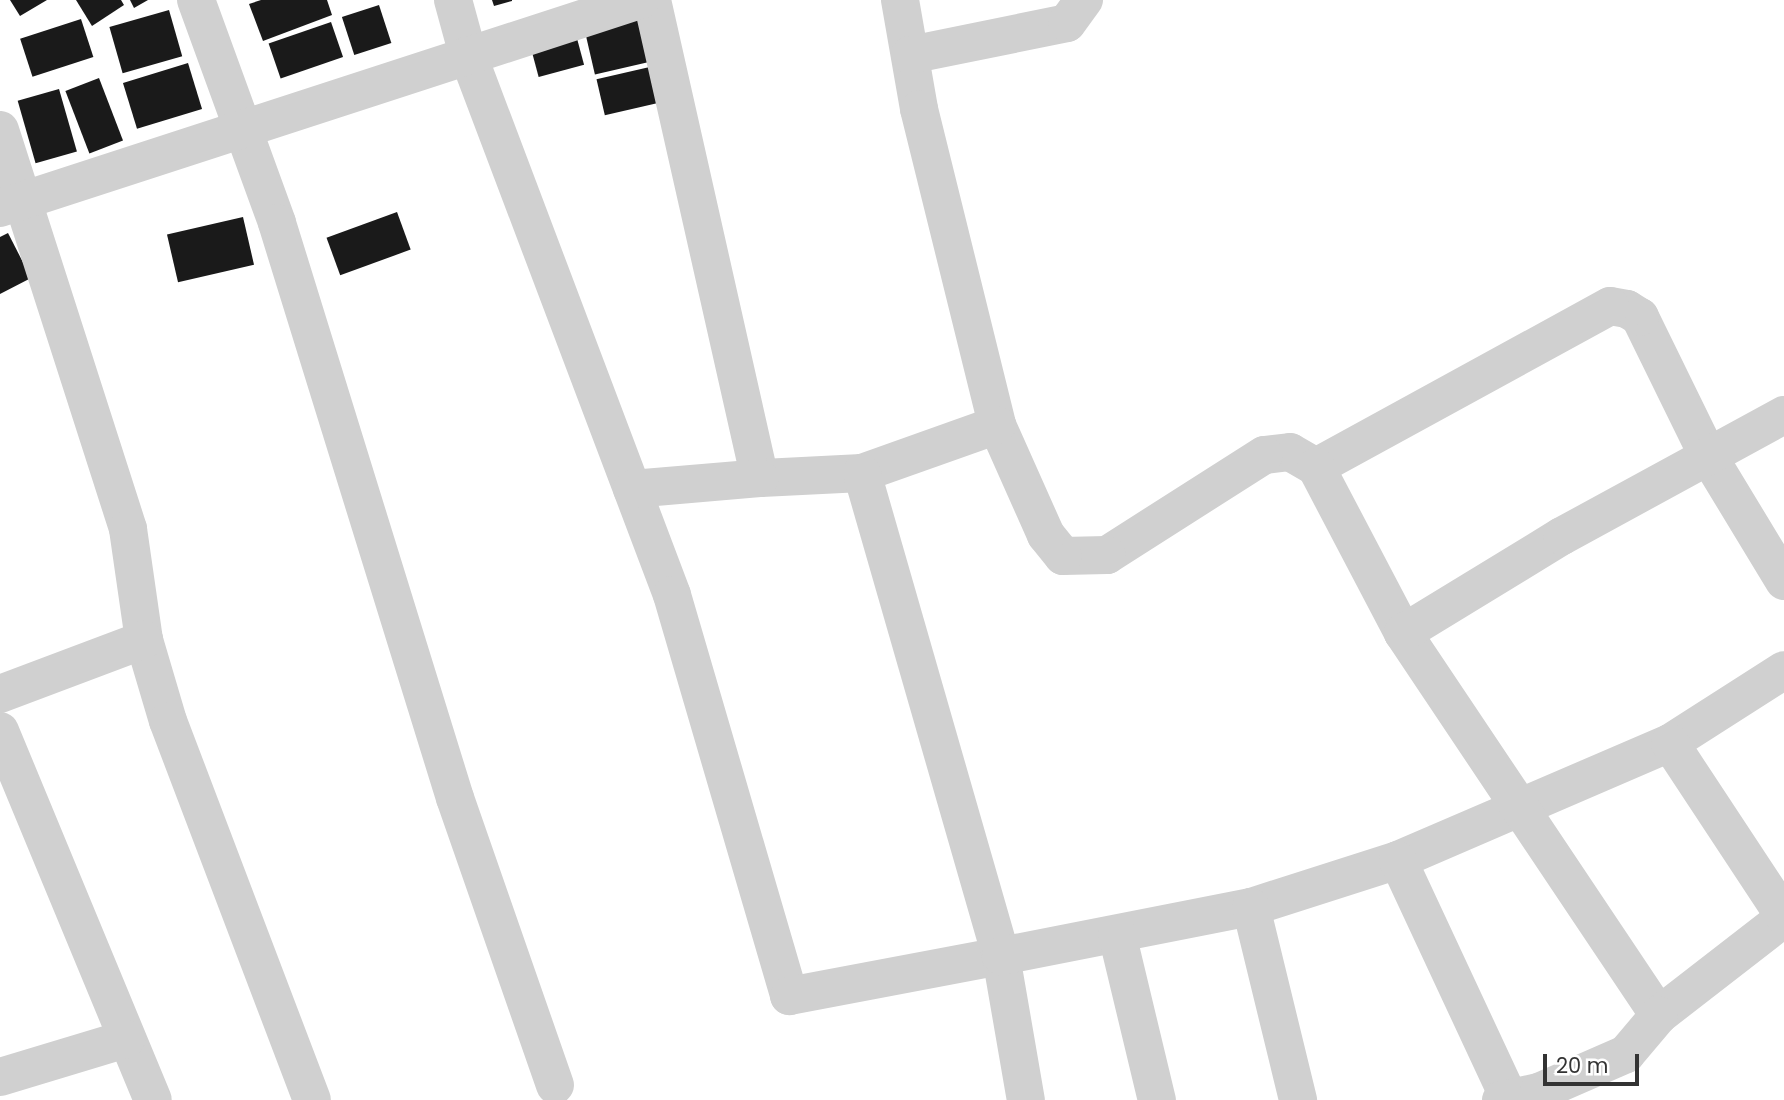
<!DOCTYPE html>
<html>
<head>
<meta charset="utf-8">
<style>
  body { margin:0 }
  #map { position:relative; width:1784px; height:1100px; overflow:hidden; background:#fff; font-family:Poppins,sans-serif }
  div>[style] { position:absolute }
  .building>* { inset:0; background:#1a1a1a; transform-origin:0 0 }
  .minor>* { height:38px; margin:-19px; padding:0 19px; transform-origin:19px; border-radius:19px; background:#d0d0d0 }
  span { translate:-50% -50%; white-space:nowrap; text-align:center; line-height:1.15; -webkit-text-stroke:7px #fff; paint-order:stroke }
  .scale { position:absolute; left:1543px; top:1054px; width:96px; height:32px; box-sizing:border-box; border:4px solid #333; border-top:0; padding-left:9px; font-size:21px; line-height:24px; white-space:nowrap; color:#333; -webkit-text-stroke:5px #fff; paint-order:stroke }
</style>
</head>
<body>
<div id="map">
  <div class="building">
    <div style="clip-path:polygon(10px 0,47px 0,20px 16px)"></div>
    <div style="clip-path:polygon(76px 0,121px 0,124px 5px,92px 26px)"></div>
    <div style="clip-path:polygon(130px 0,148px 0,134px 8px)"></div>
    <div style="clip-path:polygon(261px 0,327px 0,332px 15px,263px 41px,249px 4px)"></div>
    <div style="clip-path:polygon(492px 0,512px 0,512px 1px,494px 6px)"></div>
    <div style="left:379px;top:5px;width:40px;height:39px;rotate:72deg"></div>
    <div style="left:169px;top:10px;width:48px;height:62px;rotate:74deg"></div>
    <div style="left:644px;top:16px;width:46px;height:61px;rotate:77deg"></div>
    <div style="left:81px;top:19px;width:40px;height:64px;rotate:72deg"></div>
    <div style="left:331px;top:22px;width:37px;height:66px;rotate:71deg"></div>
    <div style="left:575px;top:31px;width:35px;height:47px;rotate:75deg"></div>
    <div style="left:188px;top:63px;width:48px;height:68px;rotate:73deg"></div>
    <div style="left:654px;top:66px;width:37px;height:59px;rotate:77deg"></div>
    <div style="left:99px;top:78px;width:67px;height:36px;rotate:69deg"></div>
    <div style="left:59px;top:89px;width:65px;height:43px;rotate:74deg"></div>
    <div style="left:397px;top:212px;width:40px;height:75px;rotate:70deg"></div>
    <div style="left:243px;top:217px;width:49px;height:78px;rotate:77deg"></div>
    <div style="clip-path:polygon(8px 233px,31px 278px,0 294px,0 237px)"></div>
  </div>
  <div class="minor">
    <div style="left:196px;top:0;width:237px;rotate:70deg"></div>
    <div style="left:277px;top:223px;width:602px;rotate:72.8deg"></div>
    <div style="left:455px;top:798px;width:304px;rotate:70.8deg"></div>
    <div style="left:453px;top:0;width:57px;rotate:74.7deg"></div>
    <div style="left:468px;top:55px;width:577px;rotate:69.3deg"></div>
    <div style="left:672px;top:595px;width:418px;rotate:73.7deg"></div>
    <div style="left:789px;top:996px;width:216px;rotate:-10.7deg"></div>
    <div style="left:1001px;top:956px;width:146px;rotate:80.2deg"></div>
    <div style="left:652px;top:0;width:490px;rotate:77.3deg"></div>
    <div style="left:760px;top:478px;width:102px;rotate:-2.8deg"></div>
    <div style="left:900px;top:0;width:111px;rotate:80.1deg"></div>
    <div style="left:919px;top:109px;width:325px;rotate:76.1deg"></div>
    <div style="left:910px;top:55px;width:160px;rotate:-11.5deg"></div>
    <div style="left:1067px;top:23px;width:29px;rotate:-54deg"></div>
    <div style="left:0;top:130px;width:419px;rotate:72.2deg"></div>
    <div style="left:128px;top:529px;width:112px;rotate:81.8deg"></div>
    <div style="left:144px;top:640px;width:84px;rotate:73.5deg"></div>
    <div style="left:168px;top:721px;width:405px;rotate:69.2deg"></div>
    <div style="left:0;top:208px;width:673px;rotate:-18deg"></div>
    <div style="left:1316px;top:467px;width:30px;rotate:-150deg"></div>
    <div style="left:1290px;top:452px;width:26px;rotate:173deg"></div>
    <div style="left:1264px;top:455px;width:186px;rotate:147.5deg"></div>
    <div style="left:1107px;top:555px;width:44px;rotate:178.7deg"></div>
    <div style="left:1063px;top:556px;width:27px;rotate:-129deg"></div>
    <div style="left:1046px;top:535px;width:120px;rotate:-114deg"></div>
    <div style="left:997px;top:425px;width:143px;rotate:160.4deg"></div>
    <div style="left:862px;top:473px;width:503px;rotate:73.94deg"></div>
    <div style="left:1001px;top:956px;width:255px;rotate:-11.1deg"></div>
    <div style="left:1251px;top:907px;width:154px;rotate:-17.7deg"></div>
    <div style="left:1398px;top:860px;width:296px;rotate:-23.3deg"></div>
    <div style="left:1670px;top:743px;width:135px;rotate:-32.6deg"></div>
    <div style="left:632px;top:489px;width:128px;rotate:-4.9deg"></div>
    <div style="left:1784px;top:581px;width:149px;rotate:-121.2deg"></div>
    <div style="left:1707px;top:454px;width:153px;rotate:-116.1deg"></div>
    <div style="left:1640px;top:317px;width:15px;rotate:-148deg"></div>
    <div style="left:1627px;top:309px;width:17px;rotate:-170deg"></div>
    <div style="left:1610px;top:306px;width:335px;rotate:151.3deg"></div>
    <div style="left:1316px;top:467px;width:187px;rotate:62.3deg"></div>
    <div style="left:1403px;top:633px;width:460px;rotate:56.2deg"></div>
    <div style="left:1659px;top:1015px;width:158px;rotate:-37.8deg"></div>
    <div style="left:1403px;top:633px;width:186px;rotate:-31.4deg"></div>
    <div style="left:1562px;top:536px;width:253px;rotate:-28.6deg"></div>
    <div style="left:0;top:694px;width:154px;rotate:-20.6deg"></div>
    <div style="left:0;top:731px;width:399px;rotate:67.5deg"></div>
    <div style="left:1670px;top:743px;width:207px;rotate:56.6deg"></div>
    <div style="left:1398px;top:860px;width:263px;rotate:65deg"></div>
    <div style="left:1251px;top:907px;width:199px;rotate:76.3deg"></div>
    <div style="left:1117px;top:934px;width:171px;rotate:76.5deg"></div>
    <div style="left:0;top:1077px;width:132px;rotate:-16.8deg"></div>
    <div style="left:1501px;top:1100px;width:39px;rotate:-12deg"></div>
    <div style="left:1539px;top:1092px;width:95px;rotate:-23.6deg"></div>
    <div style="left:1626px;top:1054px;width:51px;rotate:-49.8deg"></div>
  </div>
  <div class="scale">20 m</div>
</div>
</body>
</html>
